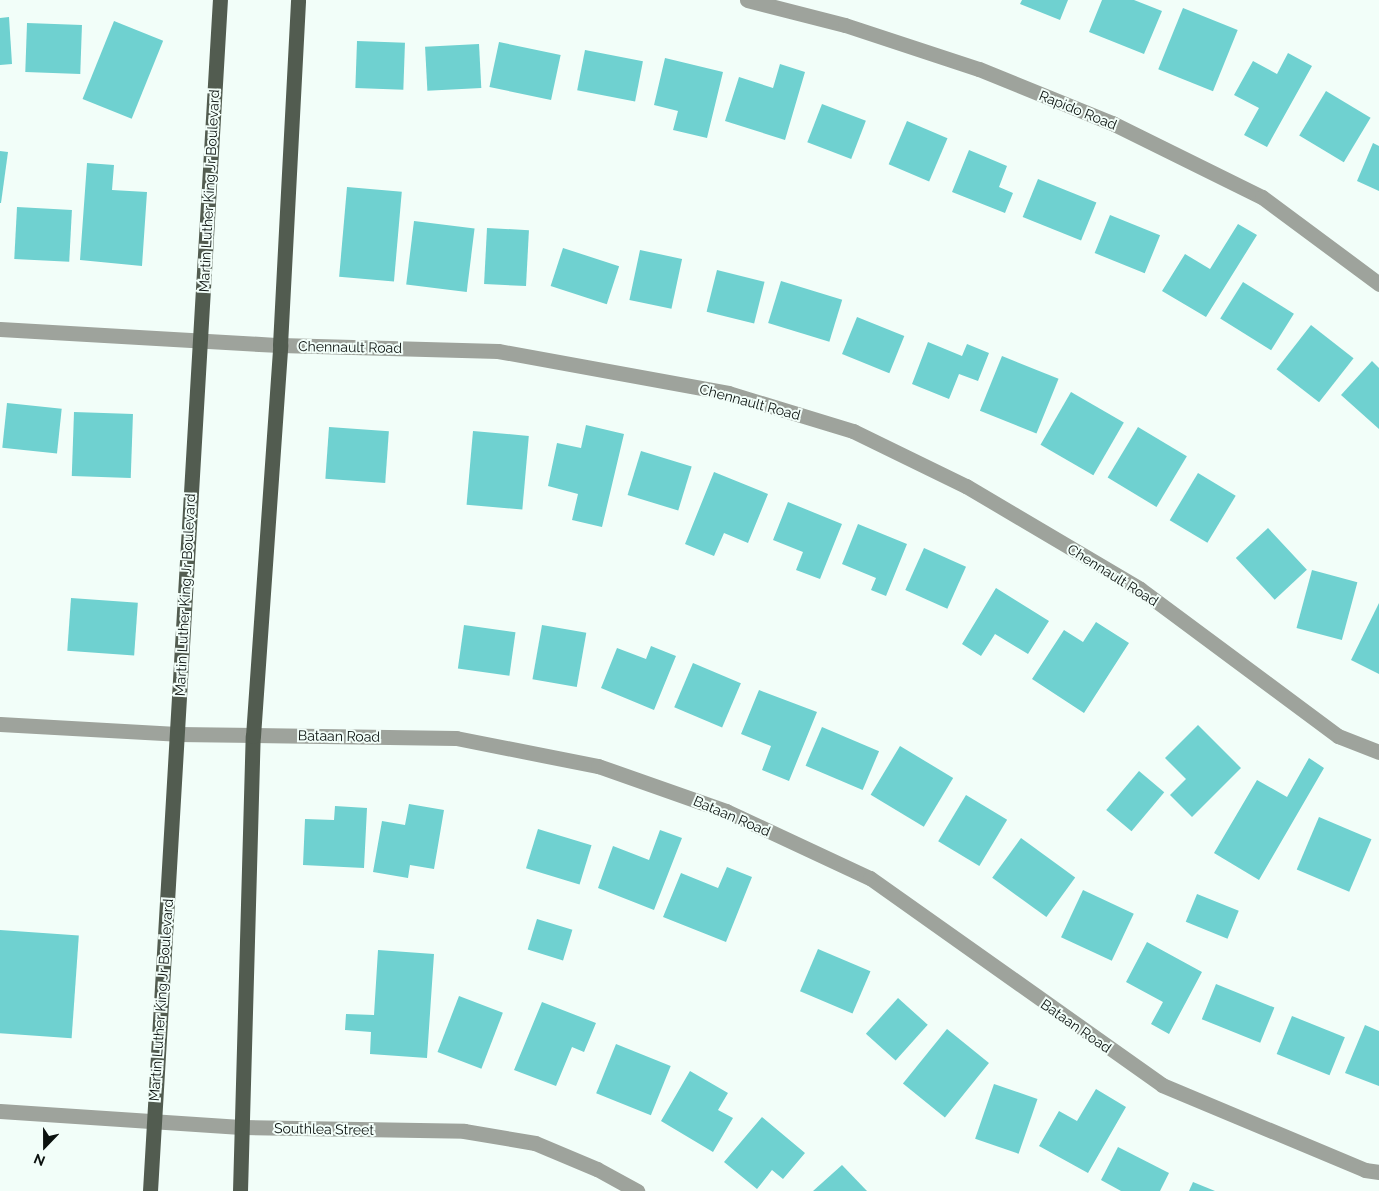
<!DOCTYPE html>
<html>
<head>
<meta charset="utf-8">
<style>
  body { margin:0 }
  #map { position:relative; width:1379px; height:1191px; overflow:hidden; background:#f2fef9; font-family:Raleway,sans-serif }
  div>[style] { position:absolute }
  .building>* { inset:0; background:#6fd1d0; transform-origin:0 0 }
  .minor>* { height:15px; margin:-7.5px; padding:0 7.5px; transform-origin:7.5px; border-radius:7.5px; background:#9ea39c }
  .major>* { height:15px; margin:-7.5px; padding:0 7.5px; transform-origin:7.5px; border-radius:7.5px; background:#525c50 }
  span { translate:-50% -50%; white-space:nowrap; text-align:center; line-height:1.15; -webkit-text-stroke:4px #f2fef9; paint-order:stroke }
  .street-label { font-size:14px; color:#0b120f }
  .north { position:absolute; left:20px; top:1121px; width:50px; height:50px; -webkit-text-stroke:4px #f2fef9; paint-order:stroke; rotate:202deg; font-size:14px; font-weight:700; line-height:20px; text-align:center; color:#0b120f }
  .north::after { content:''; display:block; margin:auto; width:18px; height:22px; background:#0b120f; clip-path:polygon(50% 0,100% 100%,50% 72%,0 100%) }
</style>
</head>
<body>
<div id="map">
  <div class="building">
    <div style="clip-path:polygon(1022px 0,1068px 0,1060px 20px,1020px 4px)"></div>
    <div style="clip-path:polygon(1102px 0,1134px 0,1162px 11px,1144px 54px,1089px 32px)"></div>
    <div style="left:1183px;top:8px;width:59px;height:66px;rotate:22deg"></div>
    <div style="clip-path:polygon(9px 17px,12px 64px,0 65px,0 18px)"></div>
    <div style="left:114px;top:21px;width:53px;height:84px;rotate:22deg"></div>
    <div style="left:27px;top:23px;width:55px;height:49px;rotate:2deg"></div>
    <div style="left:357px;top:41px;width:48px;height:47px;rotate:2deg"></div>
    <div style="left:499px;top:42px;width:63px;height:46px;rotate:12deg"></div>
    <div style="left:479px;top:44px;width:44px;height:54px;rotate:87deg"></div>
    <div style="left:585px;top:50px;width:59px;height:41px;rotate:11deg"></div>
    <div style="clip-path:polygon(1288px 53px,1312px 66px,1267px 147px,1244px 135px,1259px 108px,1234px 95px,1253px 61px,1277px 74px)"></div>
    <div style="clip-path:polygon(665px 58px,723px 72px,707px 138px,673px 130px,678px 111px,654px 105px)"></div>
    <div style="clip-path:polygon(780px 64px,805px 72px,785px 140px,725px 121px,739px 77px,773px 88px)"></div>
    <div style="left:1326px;top:91px;width:52px;height:52px;rotate:31deg"></div>
    <div style="left:822px;top:104px;width:47px;height:41px;rotate:21deg"></div>
    <div style="left:907px;top:121px;width:44px;height:47px;rotate:23deg"></div>
    <div style="clip-path:polygon(1373px 143px,1379px 146px,1379px 191px,1357px 181px)"></div>
    <div style="clip-path:polygon(969px 150px,1007px 166px,999px 187px,1013px 193px,1005px 213px,952px 192px)"></div>
    <div style="clip-path:polygon(0 151px,8px 152px,1px 203px,0 203px)"></div>
    <div style="clip-path:polygon(87px 163px,114px 165px,112px 190px,147px 192px,142px 266px,80px 260px)"></div>
    <div style="left:1038px;top:179px;width:63px;height:41px;rotate:22deg"></div>
    <div style="left:347px;top:187px;width:55px;height:90px;rotate:5deg"></div>
    <div style="left:17px;top:207px;width:55px;height:52px;rotate:3deg"></div>
    <div style="left:1110px;top:215px;width:54px;height:41px;rotate:22deg"></div>
    <div style="left:414px;top:221px;width:61px;height:64px;rotate:7deg"></div>
    <div style="clip-path:polygon(1238px 224px,1257px 235px,1206px 317px,1162px 291px,1185px 254px,1210px 269px)"></div>
    <div style="left:487px;top:228px;width:42px;height:56px;rotate:3deg"></div>
    <div style="left:563px;top:248px;width:59px;height:40px;rotate:18deg"></div>
    <div style="left:640px;top:250px;width:43px;height:51px;rotate:12deg"></div>
    <div style="left:717px;top:270px;width:49px;height:43px;rotate:14deg"></div>
    <div style="left:781px;top:281px;width:64px;height:44px;rotate:17deg"></div>
    <div style="left:1243px;top:282px;width:60px;height:43px;rotate:32deg"></div>
    <div style="left:857px;top:317px;width:51px;height:40px;rotate:22deg"></div>
    <div style="left:1311px;top:325px;width:54px;height:56px;rotate:38deg"></div>
    <div style="clip-path:polygon(928px 342px,962px 356px,967px 344px,989px 353px,978px 381px,959px 374px,949px 399px,912px 384px)"></div>
    <div style="left:1002px;top:356px;width:61px;height:59px;rotate:22deg"></div>
    <div style="clip-path:polygon(1372px 361px,1379px 368px,1379px 429px,1341px 395px)"></div>
    <div style="left:1071px;top:392px;width:61px;height:61px;rotate:30deg"></div>
    <div style="left:7px;top:403px;width:55px;height:45px;rotate:6deg"></div>
    <div style="left:74px;top:412px;width:59px;height:64px;rotate:2deg"></div>
    <div style="clip-path:polygon(586px 425px,624px 434px,602px 527px,572px 520px,578px 494px,548px 486px,557px 443px,581px 448px)"></div>
    <div style="left:329px;top:427px;width:60px;height:52px;rotate:4deg"></div>
    <div style="left:1138px;top:427px;width:57px;height:59px;rotate:31deg"></div>
    <div style="left:473px;top:431px;width:56px;height:74px;rotate:5deg"></div>
    <div style="left:641px;top:451px;width:53px;height:46px;rotate:17deg"></div>
    <div style="clip-path:polygon(714px 472px,768px 494px,748px 543px,724px 533px,714px 556px,685px 544px)"></div>
    <div style="left:1198px;top:473px;width:44px;height:55px;rotate:31deg"></div>
    <div style="clip-path:polygon(788px 502px,842px 524px,820px 579px,796px 570px,803px 552px,773px 540px)"></div>
    <div style="clip-path:polygon(858px 524px,907px 544px,886px 596px,871px 590px,876px 578px,842px 564px)"></div>
    <div style="left:1268px;top:528px;width:57px;height:44px;rotate:47deg"></div>
    <div style="left:924px;top:548px;width:46px;height:46px;rotate:24deg"></div>
    <div style="left:1312px;top:570px;width:47px;height:60px;rotate:15deg"></div>
    <div style="clip-path:polygon(996px 588px,1049px 621px,1028px 654px,995px 634px,981px 656px,962px 644px)"></div>
    <div style="left:71px;top:598px;width:67px;height:53px;rotate:4deg"></div>
    <div style="clip-path:polygon(1379px 603px,1379px 674px,1351px 660px)"></div>
    <div style="clip-path:polygon(1096px 622px,1129px 643px,1084px 713px,1032px 679px,1064px 630px,1083px 642px)"></div>
    <div style="left:464px;top:625px;width:52px;height:44px;rotate:8deg"></div>
    <div style="left:542px;top:625px;width:45px;height:55px;rotate:10deg"></div>
    <div style="clip-path:polygon(651px 646px,676px 656px,654px 710px,601px 688px,617px 648px,646px 659px)"></div>
    <div style="left:693px;top:663px;width:52px;height:48px;rotate:23deg"></div>
    <div style="clip-path:polygon(759px 690px,817px 712px,789px 781px,762px 770px,771px 746px,741px 734px)"></div>
    <div style="clip-path:polygon(1198px 725px,1241px 768px,1192px 817px,1170px 795px,1186px 779px,1165px 758px)"></div>
    <div style="left:822px;top:727px;width:62px;height:42px;rotate:23deg"></div>
    <div style="left:900px;top:746px;width:62px;height:57px;rotate:31deg"></div>
    <div style="clip-path:polygon(1309px 758px,1324px 768px,1259px 880px,1214px 853px,1257px 780px,1287px 797px)"></div>
    <div style="left:1139px;top:771px;width:33px;height:51px;rotate:40deg"></div>
    <div style="left:966px;top:795px;width:48px;height:54px;rotate:31deg"></div>
    <div style="clip-path:polygon(409px 804px,444px 810px,434px 869px,410px 865px,408px 878px,373px 872px,382px 821px,405px 825px)"></div>
    <div style="clip-path:polygon(335px 806px,367px 808px,364px 868px,303px 865px,305px 819px,334px 820px)"></div>
    <div style="left:1319px;top:817px;width:57px;height:57px;rotate:23deg"></div>
    <div style="left:538px;top:829px;width:56px;height:41px;rotate:17deg"></div>
    <div style="clip-path:polygon(660px 830px,682px 838px,654px 910px,598px 888px,613px 846px,649px 860px)"></div>
    <div style="left:1021px;top:838px;width:67px;height:49px;rotate:36deg"></div>
    <div style="clip-path:polygon(727px 867px,752px 877px,726px 942px,663px 917px,681px 873px,718px 888px)"></div>
    <div style="left:1083px;top:890px;width:56px;height:52px;rotate:25deg"></div>
    <div style="left:1197px;top:894px;width:45px;height:30px;rotate:22deg"></div>
    <div style="left:537px;top:919px;width:37px;height:32px;rotate:17deg"></div>
    <div style="left:0;top:930px;width:79px;height:103px;rotate:4deg"></div>
    <div style="clip-path:polygon(1147px 942px,1202px 972px,1169px 1034px,1151px 1024px,1163px 1002px,1126px 982px)"></div>
    <div style="left:818px;top:949px;width:57px;height:46px;rotate:23deg"></div>
    <div style="clip-path:polygon(378px 950px,434px 954px,427px 1058px,370px 1054px,371px 1032px,345px 1030px,346px 1014px,374px 1015px)"></div>
    <div style="left:1216px;top:984px;width:63px;height:38px;rotate:22deg"></div>
    <div style="left:459px;top:996px;width:47px;height:60px;rotate:21deg"></div>
    <div style="left:898px;top:998px;width:40px;height:48px;rotate:42deg"></div>
    <div style="clip-path:polygon(542px 1002px,596px 1023px,584px 1052px,572px 1047px,556px 1086px,514px 1070px)"></div>
    <div style="left:1292px;top:1016px;width:57px;height:41px;rotate:22deg"></div>
    <div style="clip-path:polygon(1365px 1025px,1379px 1031px,1379px 1086px,1345px 1073px)"></div>
    <div style="left:947px;top:1029px;width:54px;height:70px;rotate:39deg"></div>
    <div style="left:616px;top:1044px;width:59px;height:53px;rotate:22deg"></div>
    <div style="clip-path:polygon(690px 1071px,728px 1093px,718px 1110px,733px 1118px,713px 1152px,661px 1121px)"></div>
    <div style="left:994px;top:1084px;width:46px;height:58px;rotate:19deg"></div>
    <div style="clip-path:polygon(1096px 1089px,1126px 1107px,1088px 1173px,1039px 1146px,1059px 1111px,1077px 1121px)"></div>
    <div style="clip-path:polygon(762px 1117px,805px 1153px,783px 1179px,772px 1170px,757px 1189px,724px 1162px)"></div>
    <div style="clip-path:polygon(1118px 1147px,1169px 1173px,1160px 1191px,1121px 1191px,1101px 1180px)"></div>
    <div style="clip-path:polygon(842px 1165px,867px 1191px,813px 1191px)"></div>
    <div style="clip-path:polygon(1193px 1182px,1215px 1191px,1189px 1191px)"></div>
  </div>
  <div class="minor">
    <div style="left:747px;top:0;width:101px;rotate:14.3deg"></div>
    <div style="left:845px;top:25px;width:141px;rotate:18.2deg"></div>
    <div style="left:979px;top:69px;width:144px;rotate:22.1deg"></div>
    <div style="left:1112px;top:123px;width:167px;rotate:26.3deg"></div>
    <div style="left:1262px;top:197px;width:146px;rotate:36.6deg"></div>
    <div style="left:0;top:329px;width:280px;rotate:3.3deg"></div>
    <div style="left:280px;top:345px;width:218px;rotate:1.6deg"></div>
    <div style="left:498px;top:351px;width:234px;rotate:10.3deg"></div>
    <div style="left:728px;top:393px;width:131px;rotate:16.9deg"></div>
    <div style="left:853px;top:431px;width:126px;rotate:26deg"></div>
    <div style="left:966px;top:486px;width:202px;rotate:30.6deg"></div>
    <div style="left:1140px;top:589px;width:247px;rotate:36.6deg"></div>
    <div style="left:1338px;top:736px;width:44px;rotate:21.3deg"></div>
    <div style="left:0;top:724px;width:177px;rotate:3.2deg"></div>
    <div style="left:177px;top:734px;width:279px;rotate:0.8deg"></div>
    <div style="left:456px;top:738px;width:145px;rotate:11.2deg"></div>
    <div style="left:598px;top:766px;width:136px;rotate:19.4deg"></div>
    <div style="left:726px;top:811px;width:159px;rotate:25deg"></div>
    <div style="left:870px;top:878px;width:358px;rotate:35.3deg"></div>
    <div style="left:1162px;top:1085px;width:220px;rotate:22.7deg"></div>
    <div style="left:1365px;top:1170px;width:14px;rotate:8deg"></div>
    <div style="left:0;top:1111px;width:245px;rotate:3.8deg"></div>
    <div style="left:244px;top:1127px;width:220px;rotate:1deg"></div>
    <div style="left:464px;top:1131px;width:72px;rotate:9.6deg"></div>
    <div style="left:535px;top:1143px;width:67px;rotate:22.8deg"></div>
    <div style="left:597px;top:1169px;width:46px;rotate:28.8deg"></div>
  </div>
  <div class="major">
    <div style="left:150px;top:1191px;width:1193px;rotate:-86.64deg"></div>
    <div style="left:240px;top:1191px;width:455px;rotate:-88.4deg"></div>
    <div style="left:253px;top:736px;width:392px;rotate:-86deg"></div>
    <div style="left:280px;top:345px;width:345px;rotate:-87deg"></div>
  </div>
  <div class="street-label">
    <span style="left:1078px;top:110px;rotate:22deg">Rapido Road</span>
    <span style="left:209px;top:191px;rotate:-87deg">Martin Luther King Jr Boulevard</span>
    <span style="left:350px;top:347px;rotate:1deg">Chennault Road</span>
    <span style="left:750px;top:402px;rotate:15deg">Chennault Road</span>
    <span style="left:1113px;top:575px;rotate:32deg">Chennault Road</span>
    <span style="left:185px;top:595px;rotate:-87deg">Martin Luther King Jr Boulevard</span>
    <span style="left:339px;top:736px;rotate:1deg">Bataan Road</span>
    <span style="left:732px;top:816px;rotate:23deg">Bataan Road</span>
    <span style="left:161px;top:1000px;rotate:-86deg">Martin Luther King Jr Boulevard</span>
    <span style="left:1076px;top:1026px;rotate:35deg">Bataan Road</span>
    <span style="left:324px;top:1129px;rotate:1deg">Southlea Street</span>
  </div>
  <div class="north">N</div>
</div>
</body>
</html>
